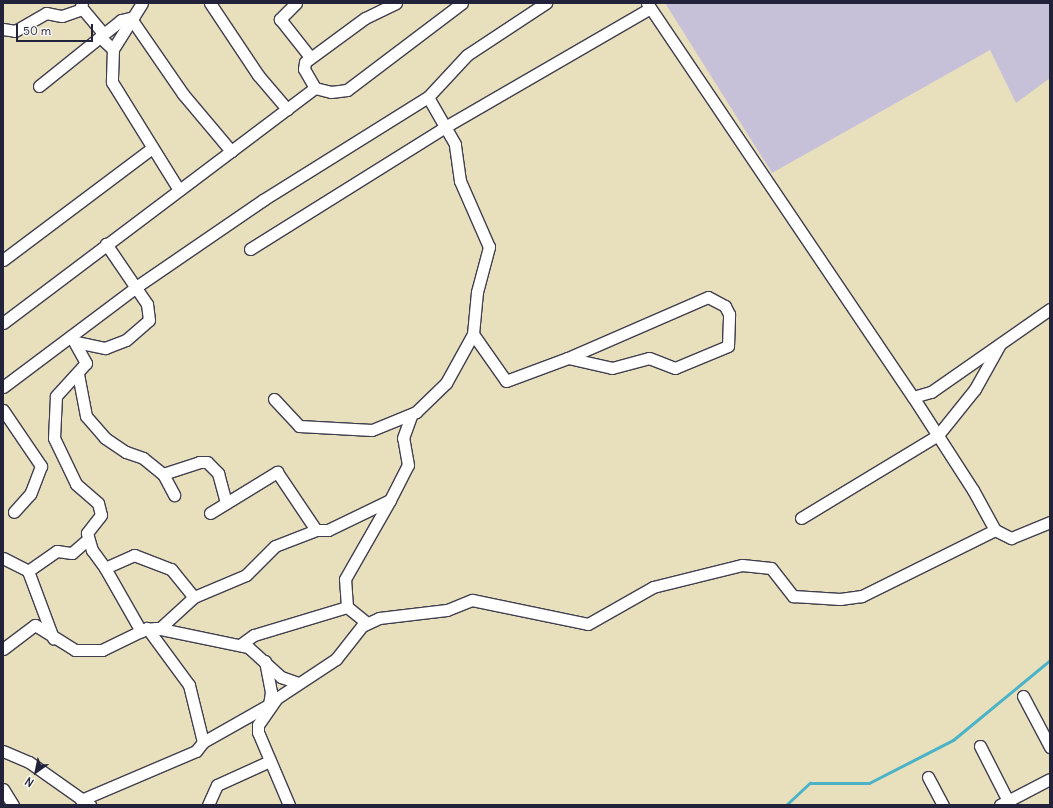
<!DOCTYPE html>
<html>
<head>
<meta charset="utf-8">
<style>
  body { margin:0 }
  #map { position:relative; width:1053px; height:808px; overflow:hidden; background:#e8e0bc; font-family:Delius,sans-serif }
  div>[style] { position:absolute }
  .industrial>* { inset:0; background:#c7c0d9 }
  .stream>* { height:3px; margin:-1.5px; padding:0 1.5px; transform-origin:1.5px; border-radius:1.5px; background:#4ab3c8 }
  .roads { filter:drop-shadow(1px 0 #403e4e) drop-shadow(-1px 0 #403e4e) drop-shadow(0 1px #403e4e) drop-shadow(0 -1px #403e4e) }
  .minor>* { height:11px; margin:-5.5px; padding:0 5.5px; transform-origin:5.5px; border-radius:5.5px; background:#fff }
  span { translate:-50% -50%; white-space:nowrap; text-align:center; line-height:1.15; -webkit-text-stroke:4px #f6f6f2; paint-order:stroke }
  .frame { position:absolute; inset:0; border:4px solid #22223b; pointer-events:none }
  .north { position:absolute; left:16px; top:752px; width:40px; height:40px; -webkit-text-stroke:3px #f6f6f2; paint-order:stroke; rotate:213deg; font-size:11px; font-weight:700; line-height:16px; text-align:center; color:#22223b }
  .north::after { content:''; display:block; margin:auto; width:14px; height:18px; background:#22223b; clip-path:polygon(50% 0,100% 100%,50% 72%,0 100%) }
  .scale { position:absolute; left:16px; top:24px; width:77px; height:18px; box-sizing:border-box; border:2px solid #22223b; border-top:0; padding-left:5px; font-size:12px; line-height:14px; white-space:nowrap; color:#22223b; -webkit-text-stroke:3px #f6f6f2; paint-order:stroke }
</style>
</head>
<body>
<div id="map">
  <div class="industrial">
    <div style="clip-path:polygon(665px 3px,1050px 3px,1050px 78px,1016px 103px,990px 50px,772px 173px)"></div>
  </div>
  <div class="stream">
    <div style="left:786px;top:805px;width:33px;rotate:-43deg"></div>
    <div style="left:810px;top:783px;width:59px"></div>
    <div style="left:869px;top:783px;width:94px;rotate:-27.1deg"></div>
    <div style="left:953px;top:740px;width:126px;rotate:-39.5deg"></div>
  </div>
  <div class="roads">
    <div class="minor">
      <div style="left:82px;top:3px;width:4px;rotate:104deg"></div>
      <div style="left:81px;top:7px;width:31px;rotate:50deg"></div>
      <div style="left:101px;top:31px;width:7px;rotate:90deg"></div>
      <div style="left:101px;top:38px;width:16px;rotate:43deg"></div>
      <div style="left:142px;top:3px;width:54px;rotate:122.2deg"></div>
      <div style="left:113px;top:49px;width:33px;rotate:92deg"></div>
      <div style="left:112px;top:82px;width:127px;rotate:58.2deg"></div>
      <div style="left:210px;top:3px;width:87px;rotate:56.3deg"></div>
      <div style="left:258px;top:75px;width:45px;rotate:49.5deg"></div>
      <div style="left:296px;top:3px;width:23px;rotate:135deg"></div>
      <div style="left:280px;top:19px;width:48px;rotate:51.7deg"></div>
      <div style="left:396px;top:3px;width:34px;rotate:154deg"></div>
      <div style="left:365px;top:18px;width:74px;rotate:143.7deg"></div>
      <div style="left:305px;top:62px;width:7px;rotate:98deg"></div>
      <div style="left:304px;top:69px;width:22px;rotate:60deg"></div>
      <div style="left:315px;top:88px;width:16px;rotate:14deg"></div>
      <div style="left:331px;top:92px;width:16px;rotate:-7deg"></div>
      <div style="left:347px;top:90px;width:144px;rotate:-37.1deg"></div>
      <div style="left:647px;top:3px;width:475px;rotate:56deg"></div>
      <div style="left:913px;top:397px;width:19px;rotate:-16deg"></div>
      <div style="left:931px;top:392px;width:145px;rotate:-34.9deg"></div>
      <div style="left:132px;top:20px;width:90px;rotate:55.4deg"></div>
      <div style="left:183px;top:94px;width:75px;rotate:49.9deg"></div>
      <div style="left:3px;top:29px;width:12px;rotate:9deg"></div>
      <div style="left:15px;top:31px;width:36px;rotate:-30deg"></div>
      <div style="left:46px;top:13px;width:16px;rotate:11deg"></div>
      <div style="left:62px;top:16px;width:21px;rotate:-19deg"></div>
      <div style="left:39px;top:86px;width:105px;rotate:-38.8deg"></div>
      <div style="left:121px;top:20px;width:13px;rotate:-13deg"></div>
      <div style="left:250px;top:249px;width:230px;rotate:-32deg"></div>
      <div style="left:445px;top:127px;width:237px;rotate:-30.1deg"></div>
      <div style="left:3px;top:260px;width:185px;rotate:-36.9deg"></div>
      <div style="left:3px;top:323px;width:391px;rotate:-37deg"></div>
      <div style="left:473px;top:334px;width:57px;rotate:54.9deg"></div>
      <div style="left:506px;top:381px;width:66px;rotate:-20.4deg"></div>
      <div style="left:568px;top:358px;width:45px;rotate:12.8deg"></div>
      <div style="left:612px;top:368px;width:38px;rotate:-15deg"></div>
      <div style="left:649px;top:358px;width:28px;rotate:21deg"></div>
      <div style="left:675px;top:368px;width:57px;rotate:-22.5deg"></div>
      <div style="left:728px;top:346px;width:32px;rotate:-88deg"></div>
      <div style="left:729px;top:314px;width:9px;rotate:-117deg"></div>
      <div style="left:725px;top:306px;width:19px;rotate:-152deg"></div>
      <div style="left:708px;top:297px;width:153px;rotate:156.5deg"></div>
      <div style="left:71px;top:336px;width:31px;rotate:61deg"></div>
      <div style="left:86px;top:363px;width:45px;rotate:132.3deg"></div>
      <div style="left:56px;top:396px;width:42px;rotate:92.7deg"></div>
      <div style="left:54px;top:438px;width:51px;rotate:64.4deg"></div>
      <div style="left:76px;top:484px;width:29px;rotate:41deg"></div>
      <div style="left:98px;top:503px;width:12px;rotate:76deg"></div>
      <div style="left:101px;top:515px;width:23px;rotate:128deg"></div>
      <div style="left:87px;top:533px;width:18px;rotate:74deg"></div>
      <div style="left:92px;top:550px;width:22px;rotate:54deg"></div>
      <div style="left:105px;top:568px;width:32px;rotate:-24deg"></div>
      <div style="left:134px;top:555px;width:40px;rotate:21deg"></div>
      <div style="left:171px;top:569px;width:36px;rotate:51deg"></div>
      <div style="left:76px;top:342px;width:30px;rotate:12deg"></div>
      <div style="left:105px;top:348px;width:22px;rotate:-21deg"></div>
      <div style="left:126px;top:340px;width:30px;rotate:-41deg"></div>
      <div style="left:149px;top:320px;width:16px;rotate:-97deg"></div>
      <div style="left:147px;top:304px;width:73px;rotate:-124.3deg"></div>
      <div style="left:78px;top:374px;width:43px;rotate:79.2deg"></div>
      <div style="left:86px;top:416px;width:29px;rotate:49deg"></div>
      <div style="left:105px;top:438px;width:25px;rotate:34deg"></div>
      <div style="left:126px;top:452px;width:18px;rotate:19deg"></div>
      <div style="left:143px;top:458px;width:26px;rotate:39deg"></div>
      <div style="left:163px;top:474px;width:24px;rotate:62deg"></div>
      <div style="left:3px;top:387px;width:166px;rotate:-36.9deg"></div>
      <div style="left:136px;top:287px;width:154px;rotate:-34.4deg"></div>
      <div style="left:263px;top:200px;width:195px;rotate:-32deg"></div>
      <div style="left:428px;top:97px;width:57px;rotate:-47.1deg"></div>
      <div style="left:467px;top:55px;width:95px;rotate:-33.4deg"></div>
      <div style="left:913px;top:397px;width:111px;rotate:57.2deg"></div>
      <div style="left:973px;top:490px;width:46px;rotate:61.2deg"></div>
      <div style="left:995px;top:530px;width:18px;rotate:27deg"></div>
      <div style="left:1011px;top:538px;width:42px;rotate:-22.3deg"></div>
      <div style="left:274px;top:399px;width:37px;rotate:47deg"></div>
      <div style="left:299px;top:426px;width:73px;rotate:3.1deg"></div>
      <div style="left:372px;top:430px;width:48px;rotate:-22.2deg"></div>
      <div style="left:416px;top:412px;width:42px;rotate:-44deg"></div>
      <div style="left:446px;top:383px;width:56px;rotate:-61.1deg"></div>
      <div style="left:473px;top:334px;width:42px;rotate:-84.6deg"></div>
      <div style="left:477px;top:292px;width:47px;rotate:-75.1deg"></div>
      <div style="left:489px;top:247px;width:72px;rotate:-113.7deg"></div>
      <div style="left:460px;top:181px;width:37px;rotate:-98deg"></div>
      <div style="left:455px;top:144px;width:54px;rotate:-119.9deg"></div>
      <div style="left:3px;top:410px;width:68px;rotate:55.8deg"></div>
      <div style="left:41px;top:466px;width:30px;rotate:111deg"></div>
      <div style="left:30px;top:494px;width:24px;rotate:132deg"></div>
      <div style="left:163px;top:474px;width:38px;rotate:-18deg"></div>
      <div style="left:199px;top:462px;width:8px"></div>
      <div style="left:207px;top:462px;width:16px;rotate:45deg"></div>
      <div style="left:218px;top:473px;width:31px;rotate:75deg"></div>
      <div style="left:210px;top:513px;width:79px;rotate:-31.5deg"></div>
      <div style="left:277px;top:472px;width:70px;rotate:56.1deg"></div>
      <div style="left:801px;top:518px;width:160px;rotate:-31.2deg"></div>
      <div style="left:938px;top:435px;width:59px;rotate:-51.2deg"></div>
      <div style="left:975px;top:389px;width:49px;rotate:-60.8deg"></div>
      <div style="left:3px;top:558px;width:28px;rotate:27deg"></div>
      <div style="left:28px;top:571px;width:35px;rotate:-35deg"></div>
      <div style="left:57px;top:551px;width:15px;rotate:8deg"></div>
      <div style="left:72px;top:553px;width:21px;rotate:-41deg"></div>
      <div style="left:105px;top:568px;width:73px;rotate:60.3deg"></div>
      <div style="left:28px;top:571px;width:72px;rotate:69.5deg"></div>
      <div style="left:367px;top:623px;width:26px;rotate:-141deg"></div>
      <div style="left:347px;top:607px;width:28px;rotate:-94deg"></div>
      <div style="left:345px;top:579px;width:91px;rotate:-60.3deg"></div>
      <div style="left:159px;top:629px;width:47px;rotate:-42.4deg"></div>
      <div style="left:194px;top:597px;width:56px;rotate:-22.9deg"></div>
      <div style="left:246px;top:575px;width:41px;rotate:-45deg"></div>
      <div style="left:275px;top:546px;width:44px;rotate:-21.3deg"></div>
      <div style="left:316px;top:530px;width:12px"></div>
      <div style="left:328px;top:530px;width:69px;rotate:-25.8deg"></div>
      <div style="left:390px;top:500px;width:39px;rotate:-63deg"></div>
      <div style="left:408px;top:465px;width:27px;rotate:-100deg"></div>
      <div style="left:403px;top:438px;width:23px;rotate:-70deg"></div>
      <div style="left:240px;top:645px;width:17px;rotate:-36deg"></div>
      <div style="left:254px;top:635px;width:97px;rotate:-16.8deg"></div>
      <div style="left:3px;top:649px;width:40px;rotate:-37deg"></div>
      <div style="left:35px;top:625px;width:47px;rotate:32deg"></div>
      <div style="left:75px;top:650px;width:27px"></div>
      <div style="left:102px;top:650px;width:48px;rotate:-26deg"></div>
      <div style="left:145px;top:629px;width:11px;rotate:-5deg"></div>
      <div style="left:156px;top:628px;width:94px;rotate:11.7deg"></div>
      <div style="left:248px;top:647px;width:45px;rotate:42.3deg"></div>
      <div style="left:281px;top:677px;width:18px;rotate:19deg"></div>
      <div style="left:265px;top:661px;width:32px;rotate:79deg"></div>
      <div style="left:271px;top:692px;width:12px;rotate:99deg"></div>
      <div style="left:1023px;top:696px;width:58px;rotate:62.1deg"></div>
      <div style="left:203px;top:742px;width:79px;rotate:-29.5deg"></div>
      <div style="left:980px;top:746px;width:66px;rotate:63deg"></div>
      <div style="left:3px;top:751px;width:28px;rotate:23deg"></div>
      <div style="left:29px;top:762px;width:75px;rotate:35.2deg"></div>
      <div style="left:928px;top:777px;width:32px;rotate:62deg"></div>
      <div style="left:3px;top:789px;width:19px;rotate:58deg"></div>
      <div style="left:81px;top:800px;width:125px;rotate:-23.1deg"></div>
      <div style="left:196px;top:751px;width:11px;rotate:-52deg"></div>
      <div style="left:203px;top:742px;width:59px;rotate:-103.8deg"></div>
      <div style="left:189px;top:685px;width:71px;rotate:-126.4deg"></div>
      <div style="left:208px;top:805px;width:22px;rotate:-66deg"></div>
      <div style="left:217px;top:785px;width:58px;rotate:-24.4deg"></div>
      <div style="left:289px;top:805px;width:79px;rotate:-113deg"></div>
      <div style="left:258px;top:732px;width:7px;rotate:-90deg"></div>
      <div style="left:258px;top:725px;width:33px;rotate:-55deg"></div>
      <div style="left:277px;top:698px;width:71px;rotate:-33.5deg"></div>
      <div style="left:336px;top:659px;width:42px;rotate:-51.8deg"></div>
      <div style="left:362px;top:626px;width:19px;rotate:-25deg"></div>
      <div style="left:379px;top:618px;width:68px;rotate:-6.7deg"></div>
      <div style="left:447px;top:610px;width:27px;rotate:-22deg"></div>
      <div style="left:472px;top:600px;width:118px;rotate:11.7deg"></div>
      <div style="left:588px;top:624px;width:75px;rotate:-29.6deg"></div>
      <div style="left:653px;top:587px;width:92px;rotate:-13.9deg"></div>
      <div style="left:742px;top:565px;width:29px;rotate:6deg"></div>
      <div style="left:771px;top:568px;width:36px;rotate:52deg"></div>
      <div style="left:793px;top:596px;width:47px;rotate:3.7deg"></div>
      <div style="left:840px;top:599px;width:22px;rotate:-8deg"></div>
      <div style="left:862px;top:596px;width:148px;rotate:-26.4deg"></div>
      <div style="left:1000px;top:805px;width:56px;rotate:-27.5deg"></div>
    </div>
  </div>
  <div class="frame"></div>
  <div class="north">N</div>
  <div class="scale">50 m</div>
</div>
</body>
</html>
